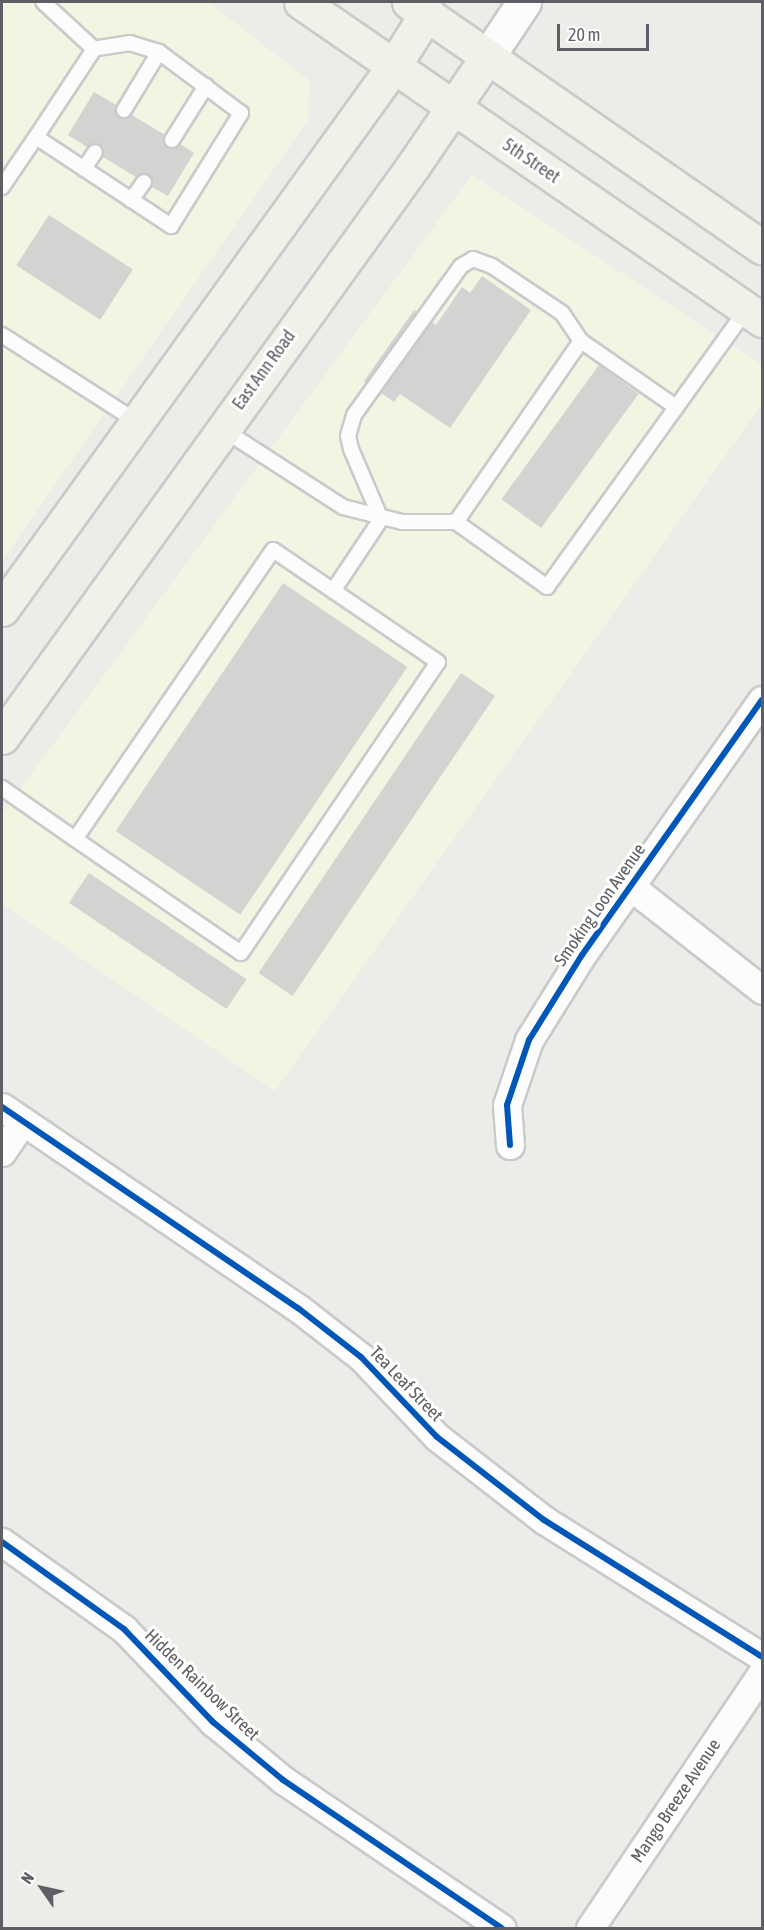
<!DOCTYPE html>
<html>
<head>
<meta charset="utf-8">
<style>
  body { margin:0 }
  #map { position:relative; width:764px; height:1930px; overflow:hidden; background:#ecede8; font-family:"Asap Condensed",sans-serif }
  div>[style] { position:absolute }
  .commercial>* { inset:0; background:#f2f5e2 }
  .building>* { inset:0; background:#d3d4d1; transform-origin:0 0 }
  .roads { filter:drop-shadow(2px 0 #c9caca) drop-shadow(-2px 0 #c9caca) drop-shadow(0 2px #c9caca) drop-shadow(0 -2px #c9caca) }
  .service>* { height:14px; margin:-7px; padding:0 7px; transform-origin:7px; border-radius:7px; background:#fcfcfc }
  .minor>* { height:27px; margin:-13.5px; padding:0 13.5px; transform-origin:13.5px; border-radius:13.5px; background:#fcfcfc }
  .secondary>* { height:33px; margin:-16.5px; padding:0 16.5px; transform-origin:16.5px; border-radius:16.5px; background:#fcfcfc }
  .primary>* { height:33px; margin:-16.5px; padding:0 16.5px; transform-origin:16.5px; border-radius:16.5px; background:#f0f2e9 }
  .cycleway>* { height:6px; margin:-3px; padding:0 3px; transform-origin:3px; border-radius:3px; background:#0057b8 }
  span { translate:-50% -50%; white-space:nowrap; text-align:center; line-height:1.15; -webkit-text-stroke:6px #fff; paint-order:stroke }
  .street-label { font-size:18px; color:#5e5e65 }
  .frame { position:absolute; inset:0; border:3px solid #5e5e65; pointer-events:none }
  .north { position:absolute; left:12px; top:1858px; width:60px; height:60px; -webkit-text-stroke:4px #fff; paint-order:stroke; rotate:304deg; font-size:16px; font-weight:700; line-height:24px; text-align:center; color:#5e5e65 }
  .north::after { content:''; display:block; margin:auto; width:21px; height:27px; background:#5e5e65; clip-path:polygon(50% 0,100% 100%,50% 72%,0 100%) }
  .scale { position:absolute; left:557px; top:24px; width:92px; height:27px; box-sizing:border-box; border:3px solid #5e5e65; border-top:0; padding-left:8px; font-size:18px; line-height:21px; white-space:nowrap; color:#5e5e65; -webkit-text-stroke:4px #fff; paint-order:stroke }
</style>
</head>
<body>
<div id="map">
  <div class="commercial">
    <div style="clip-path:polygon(2px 2px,208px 2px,309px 80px,308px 120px,2px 561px)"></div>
    <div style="clip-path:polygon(472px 175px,762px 365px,762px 404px,275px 1091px,2px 904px,2px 814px)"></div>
  </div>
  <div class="building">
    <div style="clip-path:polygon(94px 92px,116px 105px,119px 117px,132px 115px,165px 135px,168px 148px,180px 144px,194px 153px,168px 196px,152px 187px,149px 174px,136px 177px,103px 157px,99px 144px,87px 147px,68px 135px)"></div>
    <div style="left:49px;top:215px;width:100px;height:60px;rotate:33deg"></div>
    <div style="clip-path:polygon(482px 276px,531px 310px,450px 428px,400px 394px,394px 402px,381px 393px,432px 322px,436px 325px,462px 287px,470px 293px)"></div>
    <div style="clip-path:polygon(414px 310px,417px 312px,366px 383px,364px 381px)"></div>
    <div style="left:599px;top:365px;width:49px;height:166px;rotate:36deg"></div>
    <div style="left:283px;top:583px;width:150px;height:299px;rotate:34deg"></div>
    <div style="left:461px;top:673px;width:41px;height:362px;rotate:34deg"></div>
    <div style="left:89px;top:873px;width:190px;height:36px;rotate:34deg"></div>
  </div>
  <div class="roads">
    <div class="service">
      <div style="left:124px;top:110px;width:68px;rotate:-58.9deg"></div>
      <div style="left:36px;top:137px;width:105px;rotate:-56.6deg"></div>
      <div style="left:172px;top:140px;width:64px;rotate:-57.8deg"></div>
      <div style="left:84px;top:169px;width:20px;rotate:-57deg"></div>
      <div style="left:2px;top:187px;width:60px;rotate:-55.8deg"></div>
      <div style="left:36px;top:137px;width:162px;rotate:33.4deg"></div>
      <div style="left:171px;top:226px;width:133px;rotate:-58.2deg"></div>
      <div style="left:241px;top:113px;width:102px;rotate:-143.4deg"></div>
      <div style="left:159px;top:52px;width:30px;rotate:-163deg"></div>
      <div style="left:130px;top:43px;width:36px;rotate:171deg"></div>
      <div style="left:94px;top:49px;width:69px;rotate:-137.3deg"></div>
      <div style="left:131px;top:200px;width:22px;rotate:-54deg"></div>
      <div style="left:2px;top:335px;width:159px;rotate:32.7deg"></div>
      <div style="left:224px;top:430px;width:142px;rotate:32.9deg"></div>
      <div style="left:343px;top:507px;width:61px;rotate:14.3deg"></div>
      <div style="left:402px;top:522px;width:54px"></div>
      <div style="left:456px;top:522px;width:220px;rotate:-55.4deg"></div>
      <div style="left:581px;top:341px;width:116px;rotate:34.8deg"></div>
      <div style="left:456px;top:522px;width:112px;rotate:35.5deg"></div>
      <div style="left:547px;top:587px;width:342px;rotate:-54.3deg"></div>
      <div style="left:333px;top:591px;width:87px;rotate:-56.3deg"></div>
      <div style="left:381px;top:519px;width:76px;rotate:-113.2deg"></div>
      <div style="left:351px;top:449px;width:13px;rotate:-103deg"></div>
      <div style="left:348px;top:436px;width:22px;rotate:-74deg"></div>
      <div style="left:354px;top:415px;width:183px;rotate:-54.3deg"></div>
      <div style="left:461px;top:266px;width:14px;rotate:-30deg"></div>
      <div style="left:473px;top:259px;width:20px;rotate:20deg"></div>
      <div style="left:492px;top:266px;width:84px;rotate:33.9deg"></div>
      <div style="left:562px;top:313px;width:34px;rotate:56deg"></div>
      <div style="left:2px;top:788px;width:89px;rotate:34.9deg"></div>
      <div style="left:75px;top:839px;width:201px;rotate:34.5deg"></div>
      <div style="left:241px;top:953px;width:351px;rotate:-55.9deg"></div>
      <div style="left:438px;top:662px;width:199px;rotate:-145.8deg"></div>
      <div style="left:273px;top:550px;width:350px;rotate:124.4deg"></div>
    </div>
    <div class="minor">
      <div style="left:630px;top:886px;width:168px;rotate:38.2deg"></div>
      <div style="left:2px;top:1107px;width:358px;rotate:34.2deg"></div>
      <div style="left:298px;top:1308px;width:80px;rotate:37.9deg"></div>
      <div style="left:361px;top:1357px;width:110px;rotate:46.5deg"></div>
      <div style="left:437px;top:1437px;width:135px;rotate:37.8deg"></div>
      <div style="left:544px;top:1520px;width:257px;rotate:32.1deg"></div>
      <div style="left:510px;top:1145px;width:40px;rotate:-94.3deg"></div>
      <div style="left:507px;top:1105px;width:69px;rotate:-71.3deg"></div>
      <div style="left:529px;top:1040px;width:100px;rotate:-58.1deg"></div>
      <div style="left:582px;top:955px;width:312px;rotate:-54.8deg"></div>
      <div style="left:2px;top:1152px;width:37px;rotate:-56deg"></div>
      <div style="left:2px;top:1542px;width:150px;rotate:35.5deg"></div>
      <div style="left:124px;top:1629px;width:129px;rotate:46.3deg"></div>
      <div style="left:213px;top:1722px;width:91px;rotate:39.6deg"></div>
      <div style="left:283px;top:1780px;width:264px;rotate:34.1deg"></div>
      <div style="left:590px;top:1928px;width:308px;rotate:-56deg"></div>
    </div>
    <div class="secondary">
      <div style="left:488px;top:56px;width:65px;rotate:-56.3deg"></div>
    </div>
    <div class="primary">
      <div style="left:301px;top:2px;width:560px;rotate:34.6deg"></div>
      <div style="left:409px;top:2px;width:430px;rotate:34.8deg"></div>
      <div style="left:2px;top:609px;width:668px;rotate:-54.19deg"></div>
      <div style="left:393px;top:67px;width:64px;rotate:-57.8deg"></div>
      <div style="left:2px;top:737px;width:704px;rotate:-54.25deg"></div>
      <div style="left:413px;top:166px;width:133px;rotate:-55.7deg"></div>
    </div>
  </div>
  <div class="cycleway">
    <div style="left:2px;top:1107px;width:358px;rotate:34.2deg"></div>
    <div style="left:298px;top:1308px;width:80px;rotate:37.9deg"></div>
    <div style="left:361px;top:1357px;width:110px;rotate:46.5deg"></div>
    <div style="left:437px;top:1437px;width:135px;rotate:37.8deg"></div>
    <div style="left:544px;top:1520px;width:257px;rotate:32.1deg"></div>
    <div style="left:510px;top:1145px;width:40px;rotate:-94.3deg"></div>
    <div style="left:507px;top:1105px;width:69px;rotate:-71.3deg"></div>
    <div style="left:529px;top:1040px;width:100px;rotate:-58.1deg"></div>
    <div style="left:582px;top:955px;width:312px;rotate:-54.8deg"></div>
    <div style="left:2px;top:1542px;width:150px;rotate:35.5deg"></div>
    <div style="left:124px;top:1629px;width:129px;rotate:46.3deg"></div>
    <div style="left:213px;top:1722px;width:91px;rotate:39.6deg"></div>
    <div style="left:283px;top:1780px;width:264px;rotate:34.1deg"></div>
  </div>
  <div class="street-label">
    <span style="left:531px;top:161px;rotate:34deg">5th Street</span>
    <span style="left:264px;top:370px;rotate:-54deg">East Ann Road</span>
    <span style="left:600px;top:905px;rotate:-55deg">Smoking Loon Avenue</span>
    <span style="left:406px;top:1384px;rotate:46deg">Tea Leaf Street</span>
    <span style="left:202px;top:1685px;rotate:44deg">Hidden Rainbow Street</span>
    <span style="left:676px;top:1801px;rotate:-56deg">Mango Breeze Avenue</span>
  </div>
  <div class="frame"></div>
  <div class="north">N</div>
  <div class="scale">20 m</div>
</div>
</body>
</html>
